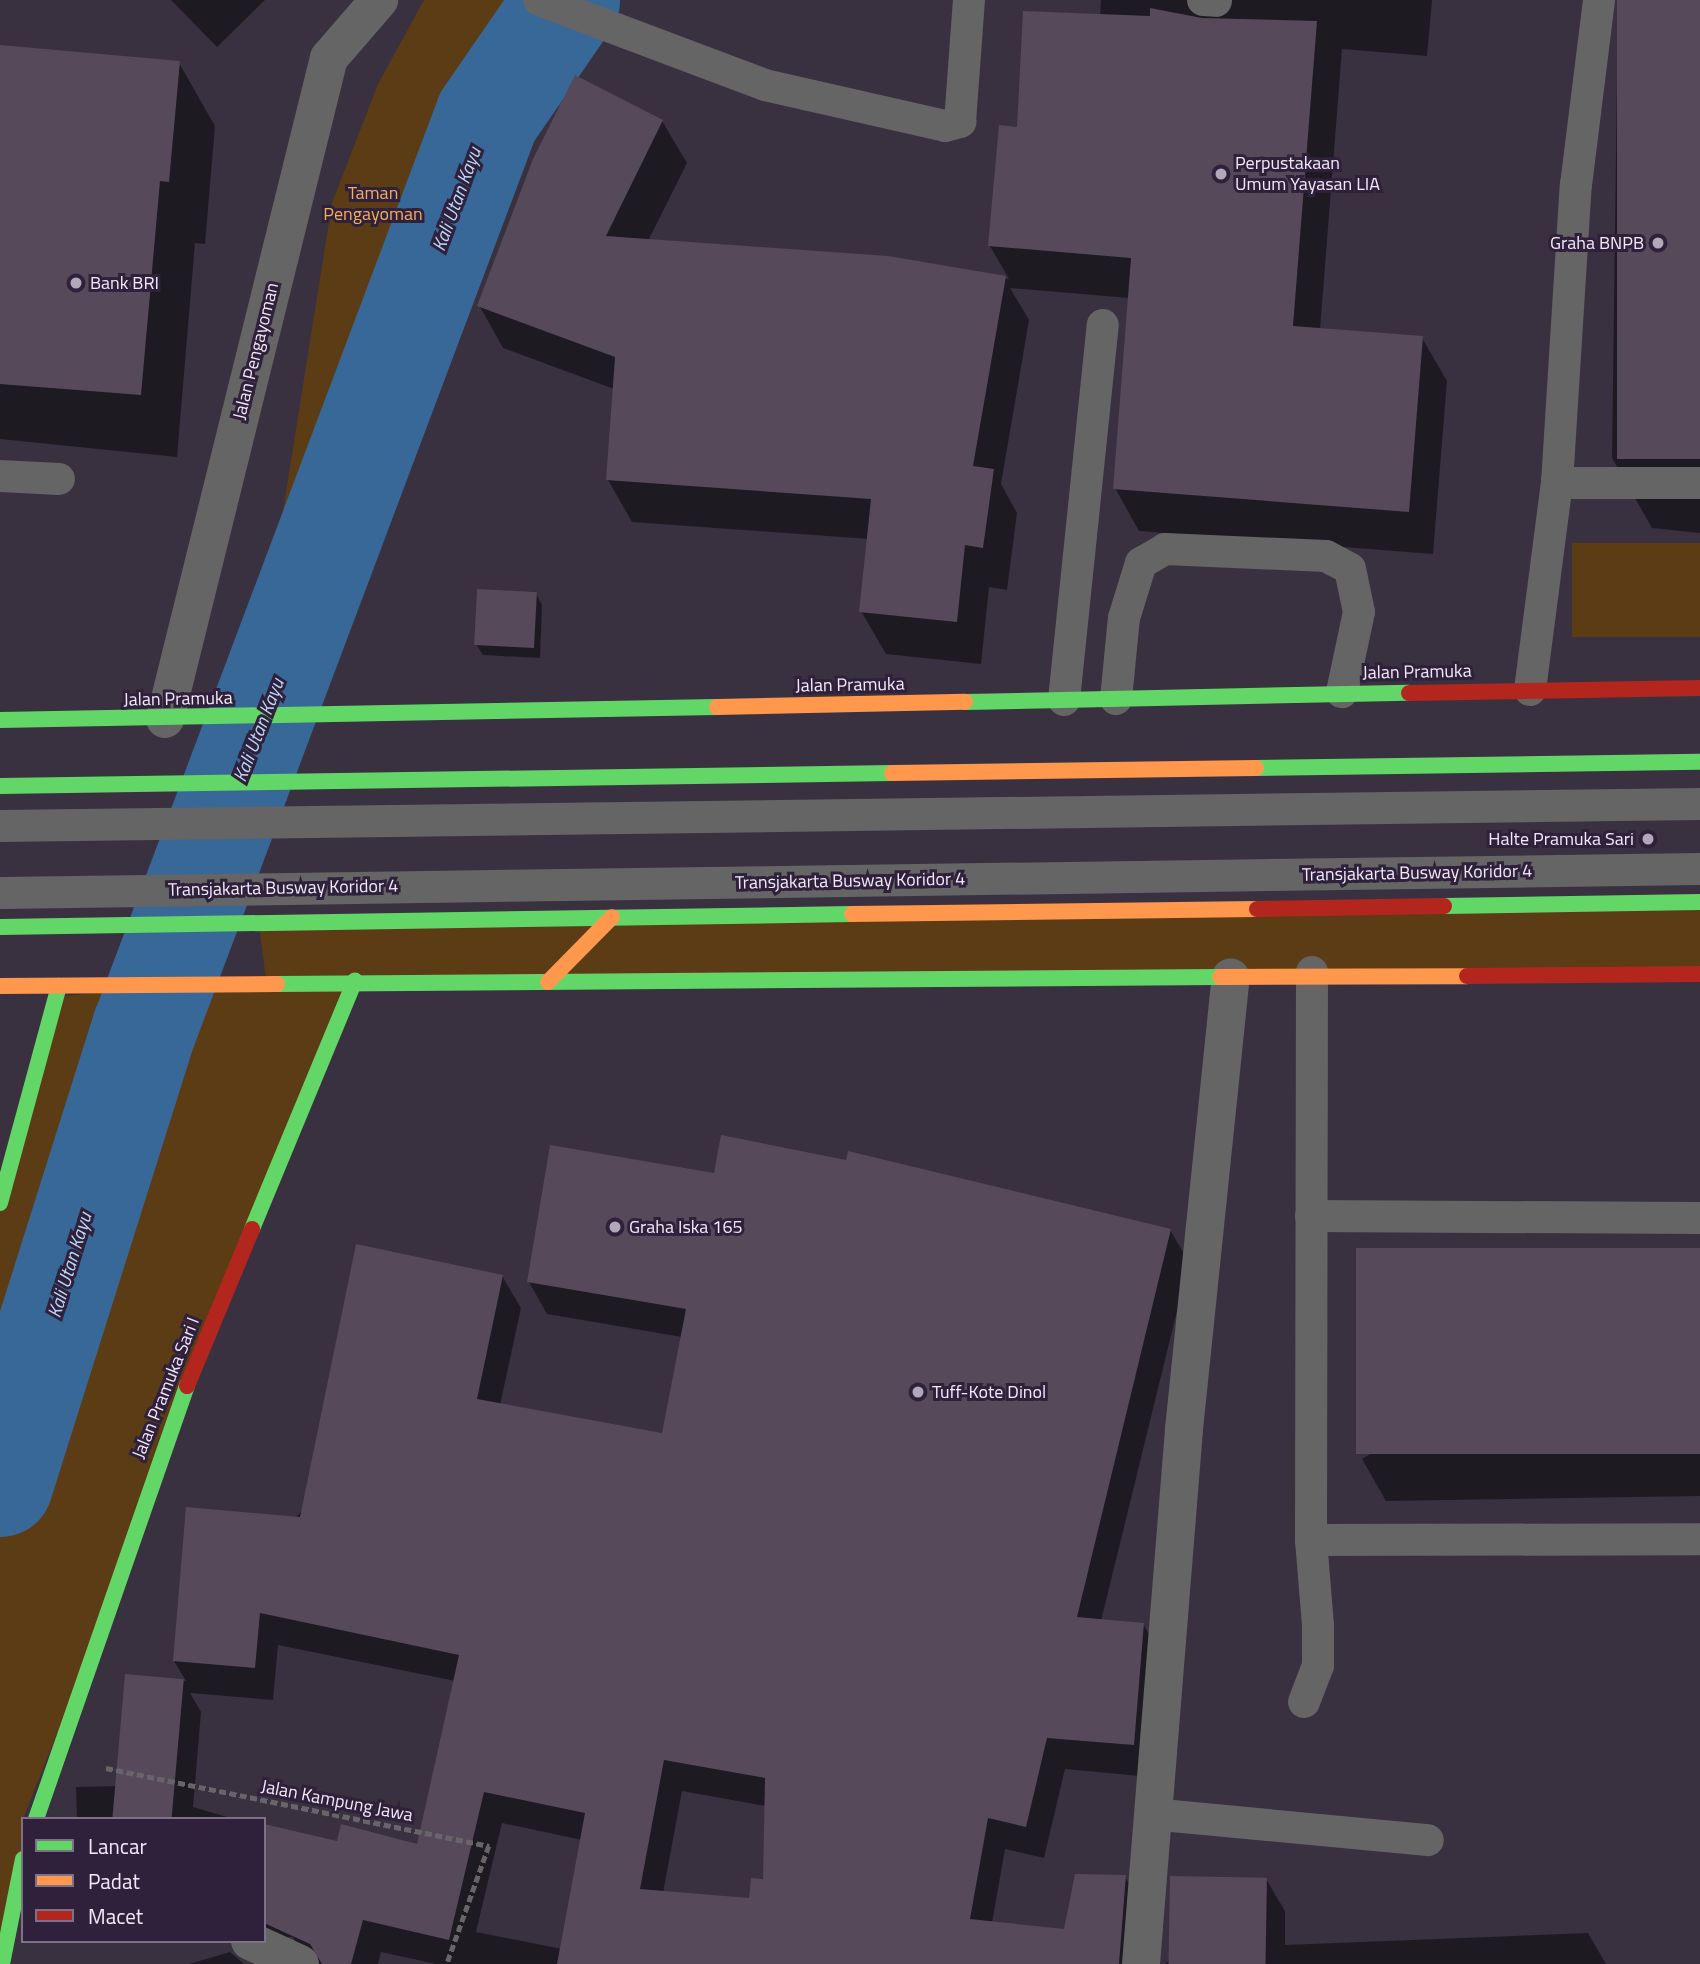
<!DOCTYPE html>
<html>
<head>
<meta charset="utf-8">
<style>
  body { margin:0 }
  #map { position:relative; width:1700px; height:1964px; overflow:hidden; background:#39313f; font-family:"Titillium Web",sans-serif }
  div>[style] { position:absolute }
  .green>* { inset:0; background:#5c3c14; transform-origin:0 0 }
  .shadow>* { inset:0; background:#0007 }
  .river>* { height:105px; margin:-52.5px; padding:0 52.5px; transform-origin:52.5px; border-radius:52.5px; background:#386897 }
  .building>* { inset:0; background:#564959; transform-origin:0 0 }
  .path>* { height:4.5px; margin-top:-2.25px; transform-origin:0; background:repeating-linear-gradient(90deg,#676568 0 7px,transparent 0 10.5px) }
  .lane>* { height:32px; margin:-16px; padding:0 16px; transform-origin:16px; border-radius:16px; background:#646564 }
  .street>* { height:38px; margin:-19px; padding:0 19px; transform-origin:19px; border-radius:19px; background:#646564 }
  .fast>* { height:16px; margin:-8px; padding:0 8px; transform-origin:8px; border-radius:8px; background:#63d668 }
  .slow>* { height:16px; margin:-8px; padding:0 8px; transform-origin:8px; border-radius:8px; background:#ff974d }
  .jam>* { height:16px; margin:-8px; padding:0 8px; transform-origin:8px; border-radius:8px; background:#b3261e }
  .dots>* { width:19px; height:19px; translate:-50% -50%; box-sizing:border-box; border:4px solid #2f213b; border-radius:50% }
  span { translate:-50% -50%; white-space:nowrap; text-align:center; line-height:1.15; -webkit-text-stroke:6px #2f213b; paint-order:stroke }
  .poi-label { font-size:18px; color:#f2e9fa }
  .left { translate:0 -50%; text-align:left }
  .right { translate:-100% -50%; text-align:right }
  .park-label { font-size:18px; color:#f4af5b }
  .street-label { font-size:18px; color:#f2e9fa }
  .water-label { font-size:19px; color:#bcd9f7; font-style:italic }
  .legend { position:absolute; left:21px; top:1817px; width:245px; height:126px; box-sizing:border-box; background:#2f213b; border:2px solid #7d7187; margin:0; padding:9px 12px; list-style:none; font-size:21px; color:#f2e9fa }
  .legend li { display:flex; align-items:center; gap:14px; height:35px }
  .legend b { width:35px; border:2px solid #7d7187 }
</style>
</head>
<body>
<div id="map">
  <div class="green">
    <div style="clip-path:polygon(424px 0,514px 0,479px 45px,435px 149px,390px 271px,305px 551px,273px 574px,332px 203px,378px 84px)"></div>
    <div style="left:1572px;top:543px;width:128px;height:94px"></div>
    <div style="clip-path:polygon(1700px 903px,1700px 974px,355px 982px,23px 1819px,23px 1876px,0 1964px,0 1208px,65px 996px,167px 986px,138px 1077px,169px 983px,266px 980px,259px 924px)"></div>
  </div>
  <div class="shadow">
    <div style="clip-path:polygon(171px 0,265px 0,217px 47px)"></div>
    <div style="clip-path:polygon(1101px 0,1432px 0,1427px 56px,1342px 49px,1320px 330px,1422px 338px,1447px 381px,1433px 554px,1139px 531px,1115px 488px,1129px 298px,1010px 288px,1029px 320px,1001px 484px,1017px 513px,1007px 590px,989px 587px,981px 664px,886px 654px,861px 611px,869px 539px,632px 522px,608px 480px,614px 389px,503px 348px,479px 305px,662px 121px,687px 163px,648px 241px,887px 258px,1009px 279px,990px 246px,1019px 129px,1100px 16px)"></div>
    <div style="clip-path:polygon(1618px 0,1700px 0,1700px 533px,1652px 528px,1612px 458px)"></div>
    <div style="clip-path:polygon(0 47px,179px 63px,215px 126px,205px 244px,195px 243px,177px 457px,0 439px)"></div>
    <div style="clip-path:polygon(536px 594px,542px 605px,540px 658px,483px 655px,476px 644px)"></div>
    <div style="clip-path:polygon(evenodd,716px 1175px,1170px 1230px,1189px 1262px,1101px 1621px,1143px 1624px,1162px 1656px,1151px 1777px,1065px 1769px,1044px 1858px,1005px 1849px,992px 1923px,1066px 1931px,1125px 1877px,1144px 1909px,1139px 1964px,436px 1964px,381px 1952px,378px 1964px,308px 1964px,293px 1937px,264px 1937px,264px 1826px,338px 1843px,419px 1846px,455px 1681px,278px 1645px,273px 1700px,190px 1693px,201px 1712px,193px 1807px,234px 1819px,77px 1819px,76px 1787px,117px 1786px,127px 1675px,186px 1681px,174px 1661px,502px 1276px,521px 1308px,500px 1405px,663px 1435px,682px 1337px,547px 1314px,529px 1282px,716px 1175px,682px 1791px,766px 1806px,764px 1881px,751px 1900px,663px 1893px,682px 1791px,716px 1175px,502px 1823px,582px 1840px,562px 1949px,476px 1932px,502px 1823px)"></div>
    <div style="clip-path:polygon(1700px 1252px,1700px 1496px,1386px 1501px,1362px 1459px)"></div>
    <div style="clip-path:polygon(1266px 1879px,1285px 1911px,1285px 1945px,1588px 1933px,1606px 1964px,1165px 1964px)"></div>
    <div style="clip-path:polygon(230px 1952px,244px 1964px,189px 1964px)"></div>
  </div>
  <div class="river">
    <div style="left:0;top:1484px;width:478px;rotate:-72.5deg"></div>
    <div style="left:144px;top:1028px;width:974px;rotate:-69.39deg"></div>
    <div style="left:487px;top:116px;width:141px;rotate:-55.4deg"></div>
  </div>
  <div class="building">
    <div style="left:1617px;top:0;width:83px;height:459px"></div>
    <div style="clip-path:polygon(1150px 8px,1202px 18px,1317px 21px,1293px 326px,1423px 336px,1409px 512px,1113px 489px,1131px 258px,988px 246px,999px 125px,1017px 127px,1023px 11px,1150px 16px)"></div>
    <div style="clip-path:polygon(0 45px,180px 61px,169px 182px,160px 181px,141px 395px,0 384px)"></div>
    <div style="clip-path:polygon(575px 75px,663px 120px,606px 236px,888px 256px,1006px 276px,973px 466px,994px 469px,983px 548px,965px 545px,957px 622px,859px 612px,871px 499px,606px 480px,615px 357px,477px 306px,533px 159px)"></div>
    <div style="left:477px;top:589px;width:60px;height:56px;rotate:3deg"></div>
    <div style="clip-path:polygon(evenodd,721px 1135px,846px 1160px,848px 1151px,1171px 1229px,1077px 1617px,1144px 1623px,1134px 1745px,1047px 1738px,1026px 1827px,988px 1818px,970px 1919px,1064px 1929px,1075px 1874px,1126px 1875px,1119px 1964px,557px 1964px,585px 1813px,484px 1792px,449px 1940px,363px 1920px,351px 1964px,322px 1964px,310px 1944px,264px 1923px,264px 1824px,337px 1841px,341px 1824px,417px 1844px,459px 1655px,260px 1613px,255px 1668px,173px 1661px,186px 1507px,300px 1517px,356px 1244px,503px 1275px,477px 1399px,662px 1433px,686px 1309px,527px 1282px,550px 1145px,714px 1173px,721px 1135px,664px 1760px,765px 1778px,763px 1879px,751px 1878px,749px 1898px,640px 1889px,664px 1760px)"></div>
    <div style="left:1700px;top:1248px;width:206px;height:344px;rotate:90deg"></div>
    <div style="left:125px;top:1674px;width:59px;height:146px;rotate:5deg"></div>
    <div style="left:1170px;top:1876px;width:97px;height:88px;rotate:1deg"></div>
  </div>
  <div class="path">
    <div style="left:106px;top:1768px;width:391px;rotate:11.5deg"></div>
    <div style="left:489px;top:1846px;width:125px;rotate:109.6deg"></div>
  </div>
  <div class="lane">
    <div style="left:539px;top:0;width:241px;rotate:20.6deg"></div>
    <div style="left:765px;top:85px;width:185px;rotate:12.8deg"></div>
    <div style="left:945px;top:126px;width:16px;rotate:-15deg"></div>
    <div style="left:960px;top:122px;width:122px;rotate:-85.8deg"></div>
    <div style="left:1203px;top:0;width:13px;rotate:4deg"></div>
    <div style="left:0;top:476px;width:59px;rotate:2.9deg"></div>
    <div style="left:1557px;top:483px;width:143px"></div>
    <div style="left:1530px;top:690px;width:209px;rotate:-82.6deg"></div>
    <div style="left:1557px;top:483px;width:299px;rotate:-86.4deg"></div>
    <div style="left:1576px;top:185px;width:186px;rotate:-82.9deg"></div>
    <div style="left:1116px;top:699px;width:81px;rotate:-84.4deg"></div>
    <div style="left:1124px;top:618px;width:58px;rotate:-72.8deg"></div>
    <div style="left:1141px;top:563px;width:28px;rotate:-30deg"></div>
    <div style="left:1165px;top:549px;width:161px;rotate:2.5deg"></div>
    <div style="left:1326px;top:556px;width:27px;rotate:28deg"></div>
    <div style="left:1350px;top:569px;width:44px;rotate:78.2deg"></div>
    <div style="left:1359px;top:612px;width:82px;rotate:102deg"></div>
    <div style="left:1064px;top:700px;width:377px;rotate:-84.1deg"></div>
    <div style="left:0;top:826px;width:1700px;rotate:-0.74deg"></div>
    <div style="left:0;top:893px;width:1700px;rotate:-0.81deg"></div>
    <div style="left:1311px;top:1216px;width:389px;rotate:0.3deg"></div>
    <div style="left:1311px;top:1540px;width:389px;rotate:-0.1deg"></div>
    <div style="left:1304px;top:1702px;width:39px;rotate:-69deg"></div>
    <div style="left:1318px;top:1666px;width:41px;rotate:-90deg"></div>
    <div style="left:1318px;top:1625px;width:85px;rotate:-94.7deg"></div>
    <div style="left:1311px;top:1540px;width:568px;rotate:-89.9deg"></div>
    <div style="left:1151px;top:1814px;width:278px;rotate:5.4deg"></div>
  </div>
  <div class="street">
    <div style="left:165px;top:719px;width:681px;rotate:-76.07deg"></div>
    <div style="left:329px;top:58px;width:77px;rotate:-49.2deg"></div>
    <div style="left:250px;top:1941px;width:55px;rotate:24.7deg"></div>
    <div style="left:1141px;top:1964px;width:537px;rotate:-85.4deg"></div>
    <div style="left:1184px;top:1429px;width:454px;rotate:-84.1deg"></div>
  </div>
  <div class="fast">
    <div style="left:965px;top:702px;width:444px;rotate:-1.2deg"></div>
    <div style="left:0;top:720px;width:717px;rotate:-1.04deg"></div>
    <div style="left:1256px;top:768px;width:444px;rotate:-0.8deg"></div>
    <div style="left:0;top:786px;width:892px;rotate:-0.83deg"></div>
    <div style="left:1444px;top:906px;width:256px;rotate:-0.9deg"></div>
    <div style="left:0;top:927px;width:852px;rotate:-0.87deg"></div>
    <div style="left:277px;top:984px;width:943px;rotate:-0.43deg"></div>
    <div style="left:0;top:1203px;width:225px;rotate:-74.8deg"></div>
    <div style="left:252px;top:1229px;width:269px;rotate:-67.5deg"></div>
    <div style="left:36px;top:1819px;width:459px;rotate:-70.8deg"></div>
    <div style="left:2px;top:1964px;width:107px;rotate:-78.7deg"></div>
  </div>
  <div class="slow">
    <div style="left:717px;top:707px;width:248px;rotate:-1.2deg"></div>
    <div style="left:892px;top:773px;width:364px;rotate:-0.8deg"></div>
    <div style="left:852px;top:914px;width:405px;rotate:-0.7deg"></div>
    <div style="left:1220px;top:977px;width:247px;rotate:-0.2deg"></div>
    <div style="left:548px;top:982px;width:91px;rotate:-45.4deg"></div>
    <div style="left:0;top:986px;width:277px;rotate:-0.4deg"></div>
  </div>
  <div class="jam">
    <div style="left:1409px;top:693px;width:291px;rotate:-1deg"></div>
    <div style="left:1257px;top:909px;width:187px;rotate:-0.9deg"></div>
    <div style="left:1467px;top:976px;width:233px;rotate:-0.5deg"></div>
    <div style="left:187px;top:1386px;width:170px;rotate:-67.5deg"></div>
  </div>
  <div class="dots">
    <div style="left:1221px;top:174px;background:#b1a9b9"></div>
    <div style="left:1658px;top:243px;background:#b1a9b9"></div>
    <div style="left:76px;top:283px;background:#b1a9b9"></div>
    <div style="left:1648px;top:839px;background:#b1a9b9"></div>
    <div style="left:615px;top:1227px;background:#b1a9b9"></div>
    <div style="left:918px;top:1392px;background:#b1a9b9"></div>
  </div>
  <div class="poi-label">
    <span class="left" style="left:1235px;top:174px">Perpustakaan<br>Umum Yayasan LIA</span>
    <span class="right" style="left:1644px;top:243px">Graha BNPB</span>
    <span class="left" style="left:90px;top:283px">Bank BRI</span>
    <span class="right" style="left:1634px;top:839px">Halte Pramuka Sari</span>
    <span class="left" style="left:629px;top:1227px">Graha Iska 165</span>
    <span class="left" style="left:932px;top:1392px">Tuff-Kote Dinol</span>
  </div>
  <div class="park-label">
    <span style="left:373px;top:204px">Taman<br>Pengayoman</span>
  </div>
  <div class="street-label">
    <span style="left:256px;top:351px;rotate:-76deg">Jalan Pengayoman</span>
    <span style="left:1417px;top:672px;rotate:-1deg">Jalan Pramuka</span>
    <span style="left:850px;top:685px;rotate:-1deg">Jalan Pramuka</span>
    <span style="left:178px;top:699px;rotate:-1deg">Jalan Pramuka</span>
    <span style="left:1417px;top:873px;rotate:-1deg">Transjakarta Busway Koridor 4</span>
    <span style="left:850px;top:881px;rotate:-1deg">Transjakarta Busway Koridor 4</span>
    <span style="left:283px;top:888px;rotate:-1deg">Transjakarta Busway Koridor 4</span>
    <span style="left:166px;top:1388px;rotate:-68deg">Jalan Pramuka Sari I</span>
    <span style="left:337px;top:1801px;rotate:11deg">Jalan Kampung Jawa</span>
  </div>
  <div class="water-label">
    <span style="left:456px;top:199px;rotate:-70deg">Kali Utan Kayu</span>
    <span style="left:258px;top:730px;rotate:-69deg">Kali Utan Kayu</span>
    <span style="left:69px;top:1265px;rotate:-73deg">Kali Utan Kayu</span>
  </div>
  <ul class="legend">
  <li><b style="height:9px;background:#63d668"></b>Lancar</li>
  <li><b style="height:9px;background:#ff974d"></b>Padat</li>
  <li><b style="height:9px;background:#b3261e"></b>Macet</li>
  </ul>
</div>
</body>
</html>
